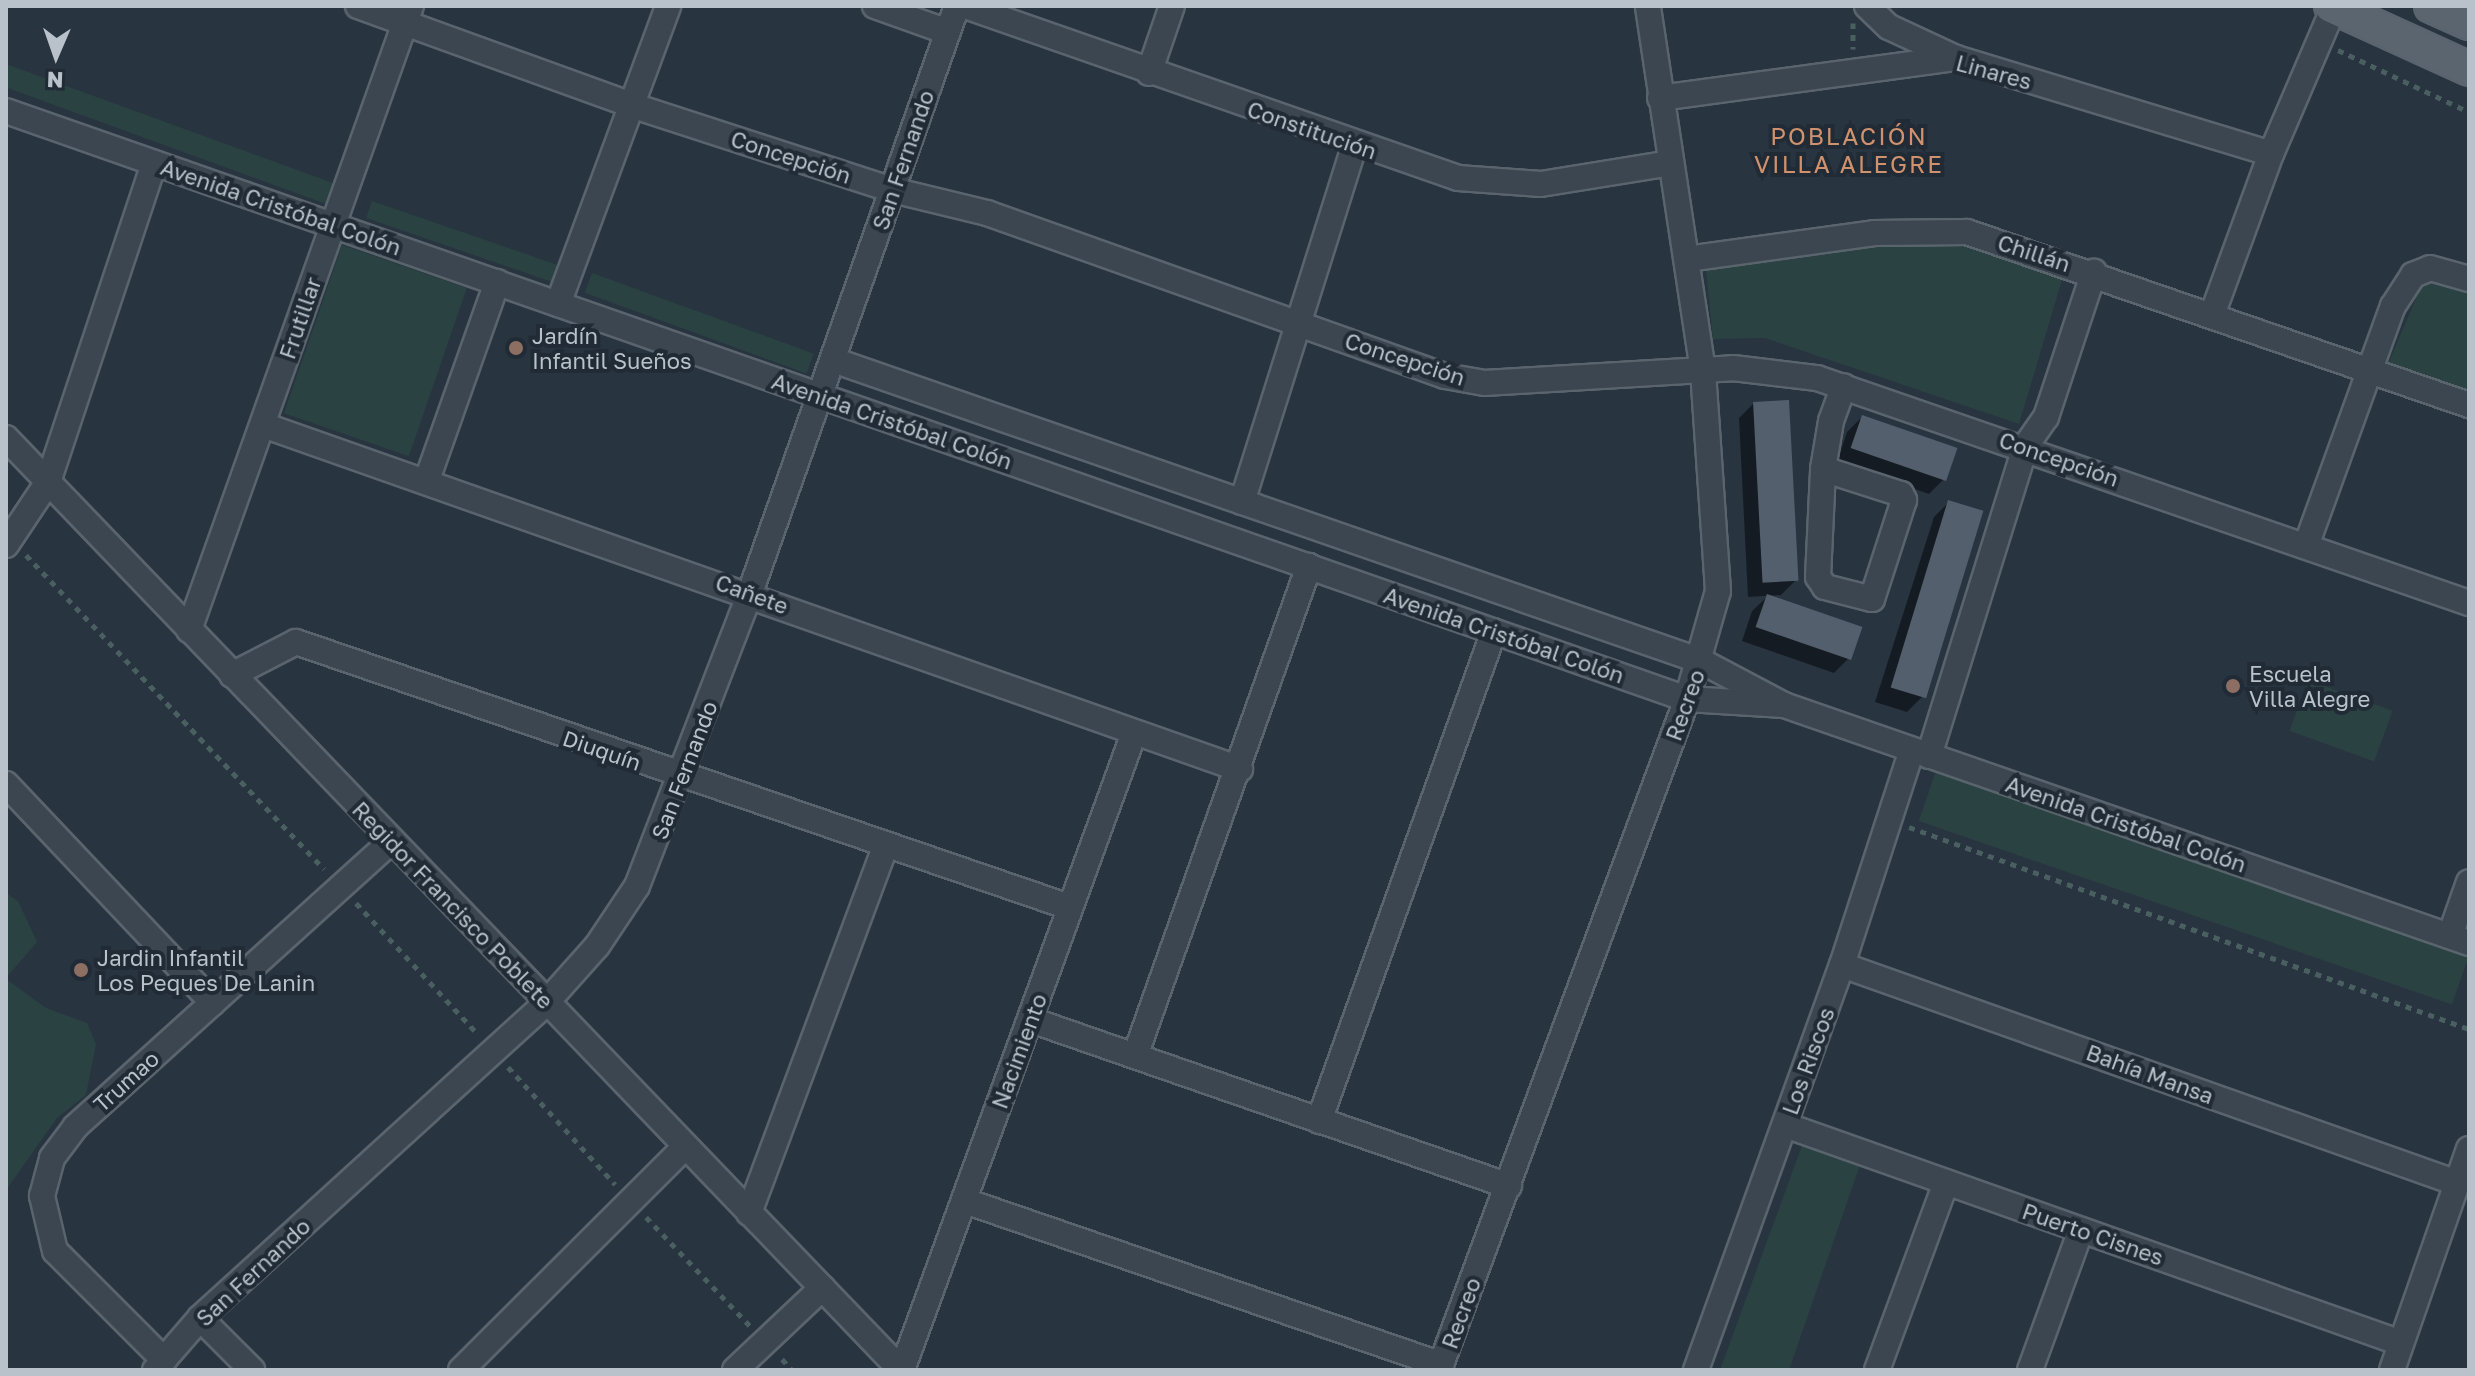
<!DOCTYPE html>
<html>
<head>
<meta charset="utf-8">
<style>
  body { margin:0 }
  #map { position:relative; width:2475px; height:1376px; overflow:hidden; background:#283440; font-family:"Golos Text",sans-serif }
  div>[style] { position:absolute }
  .green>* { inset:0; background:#2b4242; transform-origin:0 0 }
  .shadow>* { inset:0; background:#0007 }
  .building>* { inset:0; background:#535f6d; transform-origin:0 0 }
  .path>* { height:5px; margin-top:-2.5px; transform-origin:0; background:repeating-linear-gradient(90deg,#4a5f60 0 6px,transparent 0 12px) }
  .roads { filter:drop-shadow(2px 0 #5a646d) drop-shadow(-2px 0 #5a646d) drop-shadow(0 2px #5a646d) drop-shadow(0 -2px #5a646d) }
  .minor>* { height:24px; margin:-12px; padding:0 12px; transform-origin:12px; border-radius:12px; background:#3c4650 }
  .major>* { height:32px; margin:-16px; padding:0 16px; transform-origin:16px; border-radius:16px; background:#5a6570 }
  .dots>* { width:22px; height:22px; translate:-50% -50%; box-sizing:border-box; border:4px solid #212b35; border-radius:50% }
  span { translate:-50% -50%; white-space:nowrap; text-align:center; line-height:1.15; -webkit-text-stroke:8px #212b35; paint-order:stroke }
  .street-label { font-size:22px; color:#b9c1ca }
  .poi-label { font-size:22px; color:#b9c1ca }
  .left { translate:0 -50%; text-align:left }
  .neighbourhood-label { font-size:24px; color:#d0926e; letter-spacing:2px }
  .frame { position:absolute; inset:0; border:8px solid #b9c1ca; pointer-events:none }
  .north { position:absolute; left:16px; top:16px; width:80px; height:80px; -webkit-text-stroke:6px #212b35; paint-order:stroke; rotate:182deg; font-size:22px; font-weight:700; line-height:32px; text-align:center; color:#b9c1ca }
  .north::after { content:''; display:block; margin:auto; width:28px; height:36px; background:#b9c1ca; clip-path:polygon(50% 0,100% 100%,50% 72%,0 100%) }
</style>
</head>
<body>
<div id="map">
  <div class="green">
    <div style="left:6px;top:64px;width:361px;height:22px;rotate:20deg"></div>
    <div style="left:372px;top:201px;width:201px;height:18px;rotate:19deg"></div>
    <div style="clip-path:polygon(1935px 233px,2062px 280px,2019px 424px,1765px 338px,1713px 339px,1705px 260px)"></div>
    <div style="left:342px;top:245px;width:132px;height:178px;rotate:19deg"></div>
    <div style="left:592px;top:273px;width:236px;height:21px;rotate:20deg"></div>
    <div style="clip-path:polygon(2439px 276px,2469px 291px,2469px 391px,2388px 364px,2423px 282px)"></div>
    <div style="left:2308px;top:680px;width:90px;height:54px;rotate:20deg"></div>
    <div style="left:1937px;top:768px;width:564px;height:56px;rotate:19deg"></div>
    <div style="clip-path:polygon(6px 893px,18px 901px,37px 942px,6px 978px)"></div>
    <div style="clip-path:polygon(6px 979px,46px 1008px,87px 1023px,96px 1044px,86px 1095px,57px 1118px,6px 1190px)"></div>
    <div style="clip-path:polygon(1804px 1140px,1861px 1162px,1789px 1370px,1720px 1370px)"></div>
  </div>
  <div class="shadow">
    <div style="clip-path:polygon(1754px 403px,1796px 580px,1781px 595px,1748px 597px,1739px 418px)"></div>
    <div style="clip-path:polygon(1862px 417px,1944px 479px,1929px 494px,1837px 462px,1847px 432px)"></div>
    <div style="clip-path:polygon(1949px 502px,1922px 697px,1907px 712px,1875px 702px,1934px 517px)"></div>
    <div style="clip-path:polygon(1767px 597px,1849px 658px,1834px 673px,1742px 641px,1752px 611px)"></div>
  </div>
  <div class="building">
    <div style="left:1789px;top:400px;width:181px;height:36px;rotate:87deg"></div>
    <div style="left:1862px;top:415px;width:101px;height:35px;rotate:19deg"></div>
    <div style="left:1948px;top:500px;width:37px;height:196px;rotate:17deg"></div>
    <div style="left:1767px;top:594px;width:101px;height:35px;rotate:19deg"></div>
  </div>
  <div class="path">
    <div style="left:1853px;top:23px;width:26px;rotate:90deg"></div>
    <div style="left:2338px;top:50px;width:145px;rotate:25.3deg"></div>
    <div style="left:26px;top:555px;width:433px;rotate:46.5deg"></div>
    <div style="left:1909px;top:827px;width:595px;rotate:19.84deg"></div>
    <div style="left:356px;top:903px;width:178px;rotate:47.1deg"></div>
    <div style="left:508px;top:1067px;width:159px;rotate:47.6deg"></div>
    <div style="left:646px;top:1217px;width:151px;rotate:46.3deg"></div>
    <div style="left:782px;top:1359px;width:15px;rotate:48deg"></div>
  </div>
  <div class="roads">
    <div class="minor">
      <div style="left:358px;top:6px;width:290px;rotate:19.9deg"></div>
      <div style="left:631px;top:105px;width:274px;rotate:18deg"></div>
      <div style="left:892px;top:190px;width:98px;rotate:13.6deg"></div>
      <div style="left:987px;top:213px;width:486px;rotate:19.6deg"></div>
      <div style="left:1445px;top:376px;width:40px;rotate:10deg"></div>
      <div style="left:1484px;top:383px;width:249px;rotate:-3.4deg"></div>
      <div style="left:1733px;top:368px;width:85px;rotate:6.8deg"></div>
      <div style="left:1817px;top:378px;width:690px;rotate:19.04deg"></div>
      <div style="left:875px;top:6px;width:77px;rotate:19.6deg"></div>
      <div style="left:965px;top:6px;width:522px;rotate:19.23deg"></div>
      <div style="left:1458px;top:178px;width:83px;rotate:4.1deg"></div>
      <div style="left:1541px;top:184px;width:131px;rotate:-9.2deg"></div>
      <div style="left:1867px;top:6px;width:30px;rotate:44deg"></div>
      <div style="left:1889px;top:27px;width:74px;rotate:24.8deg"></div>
      <div style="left:1149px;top:73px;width:71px;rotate:-71.1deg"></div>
      <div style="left:1660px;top:98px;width:299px;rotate:-7.7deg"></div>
      <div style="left:1956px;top:58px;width:329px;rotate:16.9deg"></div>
      <div style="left:6px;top:111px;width:1781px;rotate:19.28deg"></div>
      <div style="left:1687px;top:699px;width:97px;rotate:3.5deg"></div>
      <div style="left:1687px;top:259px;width:189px;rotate:-7.9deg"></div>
      <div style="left:1874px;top:233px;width:93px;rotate:-0.6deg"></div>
      <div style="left:1967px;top:232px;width:531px;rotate:19.02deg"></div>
      <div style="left:558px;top:304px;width:318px;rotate:-69.7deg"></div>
      <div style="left:2212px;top:315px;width:171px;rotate:-69.9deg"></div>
      <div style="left:2271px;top:154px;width:160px;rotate:-66.8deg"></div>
      <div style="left:833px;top:360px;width:919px;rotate:19.13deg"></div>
      <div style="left:1701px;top:661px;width:94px;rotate:27.9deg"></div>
      <div style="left:1784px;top:705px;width:725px;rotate:19.16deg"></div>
      <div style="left:263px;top:425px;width:1036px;rotate:19.4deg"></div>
      <div style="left:6px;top:438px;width:1292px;rotate:46.16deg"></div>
      <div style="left:1823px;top:469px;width:82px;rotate:17.8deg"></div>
      <div style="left:1901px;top:494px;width:7px;rotate:63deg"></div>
      <div style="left:1904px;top:500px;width:104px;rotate:107.9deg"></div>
      <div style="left:1872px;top:599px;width:49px;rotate:-165.7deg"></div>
      <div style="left:1825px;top:587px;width:12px;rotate:-125deg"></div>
      <div style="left:1818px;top:577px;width:108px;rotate:-87.3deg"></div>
      <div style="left:1823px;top:469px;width:49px;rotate:-80.5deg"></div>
      <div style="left:1831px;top:421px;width:37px;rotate:-70deg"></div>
      <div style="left:427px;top:480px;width:210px;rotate:-70.5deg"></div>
      <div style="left:1242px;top:502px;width:373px;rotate:-72.5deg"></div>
      <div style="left:6px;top:545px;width:76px;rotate:-56.3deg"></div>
      <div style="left:48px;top:482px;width:336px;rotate:-71.6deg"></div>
      <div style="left:2306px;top:546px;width:255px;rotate:-70.1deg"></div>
      <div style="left:2393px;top:306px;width:37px;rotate:-57deg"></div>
      <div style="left:2413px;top:275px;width:18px;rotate:-22deg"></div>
      <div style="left:2430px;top:268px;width:41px;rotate:15.8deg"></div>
      <div style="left:189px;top:630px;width:662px;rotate:-70.42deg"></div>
      <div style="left:232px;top:675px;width:72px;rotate:-27.3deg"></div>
      <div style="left:296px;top:642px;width:817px;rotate:18.92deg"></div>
      <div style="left:1929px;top:756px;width:324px;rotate:-72.7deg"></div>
      <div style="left:2025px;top:447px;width:37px;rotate:-55deg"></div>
      <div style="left:2046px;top:417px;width:153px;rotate:-71.7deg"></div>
      <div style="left:6px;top:784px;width:301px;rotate:46.6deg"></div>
      <div style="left:2450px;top:936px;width:57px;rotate:-70.6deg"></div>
      <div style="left:1842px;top:965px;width:652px;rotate:19.52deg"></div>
      <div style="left:1031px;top:1020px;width:506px;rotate:19.15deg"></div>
      <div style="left:1135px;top:1056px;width:520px;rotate:-70.45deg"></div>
      <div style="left:1319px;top:1121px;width:520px;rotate:-70.35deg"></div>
      <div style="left:1785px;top:1125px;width:653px;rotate:19.49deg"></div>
      <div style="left:965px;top:1201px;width:504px;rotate:18.97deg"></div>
      <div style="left:749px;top:1213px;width:390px;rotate:-69.6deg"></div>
      <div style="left:200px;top:1318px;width:74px;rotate:45deg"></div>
      <div style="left:164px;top:1360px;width:154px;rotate:-135deg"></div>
      <div style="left:55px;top:1251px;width:57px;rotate:-103.3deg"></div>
      <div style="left:42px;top:1196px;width:39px;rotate:-75deg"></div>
      <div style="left:52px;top:1158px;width:39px;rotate:-53deg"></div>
      <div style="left:75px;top:1127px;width:426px;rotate:-42.1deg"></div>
      <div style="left:155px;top:1370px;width:69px;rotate:-49.1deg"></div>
      <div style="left:200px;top:1318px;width:468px;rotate:-42.3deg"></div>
      <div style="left:546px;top:1003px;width:76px;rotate:-48.2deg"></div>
      <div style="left:597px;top:946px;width:72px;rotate:-56.3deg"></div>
      <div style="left:637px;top:886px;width:314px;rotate:-68.9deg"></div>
      <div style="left:750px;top:593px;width:622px;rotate:-70.58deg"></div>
      <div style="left:461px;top:1370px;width:316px;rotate:-44.9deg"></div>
      <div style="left:735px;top:1370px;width:120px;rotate:-43.3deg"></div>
      <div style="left:902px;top:1370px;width:678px;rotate:-69.99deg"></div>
      <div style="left:1439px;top:1370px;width:715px;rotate:-69.72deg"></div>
      <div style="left:1687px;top:699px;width:112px;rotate:-74deg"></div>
      <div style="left:1718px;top:591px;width:221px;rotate:-93.9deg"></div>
      <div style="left:1703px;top:371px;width:369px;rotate:-98.6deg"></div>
      <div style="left:1696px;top:1370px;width:431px;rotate:-70.2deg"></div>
      <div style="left:1842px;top:965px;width:226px;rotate:-72deg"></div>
      <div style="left:1877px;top:1370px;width:200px;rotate:-69.8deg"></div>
      <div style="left:2030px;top:1370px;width:149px;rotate:-70deg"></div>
      <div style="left:2392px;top:1370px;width:234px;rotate:-70.8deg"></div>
    </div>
    <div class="major">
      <div style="left:2331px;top:6px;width:152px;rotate:24.5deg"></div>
      <div style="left:2431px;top:6px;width:42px;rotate:24.1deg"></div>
    </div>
  </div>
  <div class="dots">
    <div style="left:516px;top:348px;background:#8d6e63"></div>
    <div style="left:2233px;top:686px;background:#8d6e63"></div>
    <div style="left:81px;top:970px;background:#8d6e63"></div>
  </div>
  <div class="street-label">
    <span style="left:1994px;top:72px;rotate:15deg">Linares</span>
    <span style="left:1312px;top:130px;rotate:19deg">Constitución</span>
    <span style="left:791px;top:157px;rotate:18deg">Concepción</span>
    <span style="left:903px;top:160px;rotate:-71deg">San Fernando</span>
    <span style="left:281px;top:207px;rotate:19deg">Avenida Cristóbal Colón</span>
    <span style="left:2034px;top:253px;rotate:18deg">Chillán</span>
    <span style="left:300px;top:318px;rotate:-71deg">Frutillar</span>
    <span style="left:1405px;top:359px;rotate:18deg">Concepción</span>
    <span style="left:892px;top:421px;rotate:19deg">Avenida Cristóbal Colón</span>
    <span style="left:2059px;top:459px;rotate:19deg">Concepción</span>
    <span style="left:752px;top:594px;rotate:20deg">Cañete</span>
    <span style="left:1504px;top:635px;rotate:19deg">Avenida Cristóbal Colón</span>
    <span style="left:1685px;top:705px;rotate:-70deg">Recreo</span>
    <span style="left:602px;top:750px;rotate:19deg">Diuquín</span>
    <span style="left:684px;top:770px;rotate:-69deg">San Fernando</span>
    <span style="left:2126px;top:824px;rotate:19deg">Avenida Cristóbal Colón</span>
    <span style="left:453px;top:905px;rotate:46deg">Regidor Francisco Poblete</span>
    <span style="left:1019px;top:1051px;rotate:-70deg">Nacimiento</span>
    <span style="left:1808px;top:1061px;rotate:-70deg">Los Riscos</span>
    <span style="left:2150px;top:1074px;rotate:20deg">Bahía Mansa</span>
    <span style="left:126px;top:1081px;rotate:-42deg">Trumao</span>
    <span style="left:2093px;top:1234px;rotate:19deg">Puerto Cisnes</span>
    <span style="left:253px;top:1272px;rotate:-43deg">San Fernando</span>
    <span style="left:1461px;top:1313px;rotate:-70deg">Recreo</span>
  </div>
  <div class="poi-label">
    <span class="left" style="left:532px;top:348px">Jardín<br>Infantil Sueños</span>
    <span class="left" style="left:2249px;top:686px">Escuela<br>Villa Alegre</span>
    <span class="left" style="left:97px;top:970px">Jardin Infantil<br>Los Peques De Lanin</span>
  </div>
  <div class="neighbourhood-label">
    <span style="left:1849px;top:150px">POBLACIÓN<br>VILLA ALEGRE</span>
  </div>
  <div class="frame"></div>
  <div class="north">N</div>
</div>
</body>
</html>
